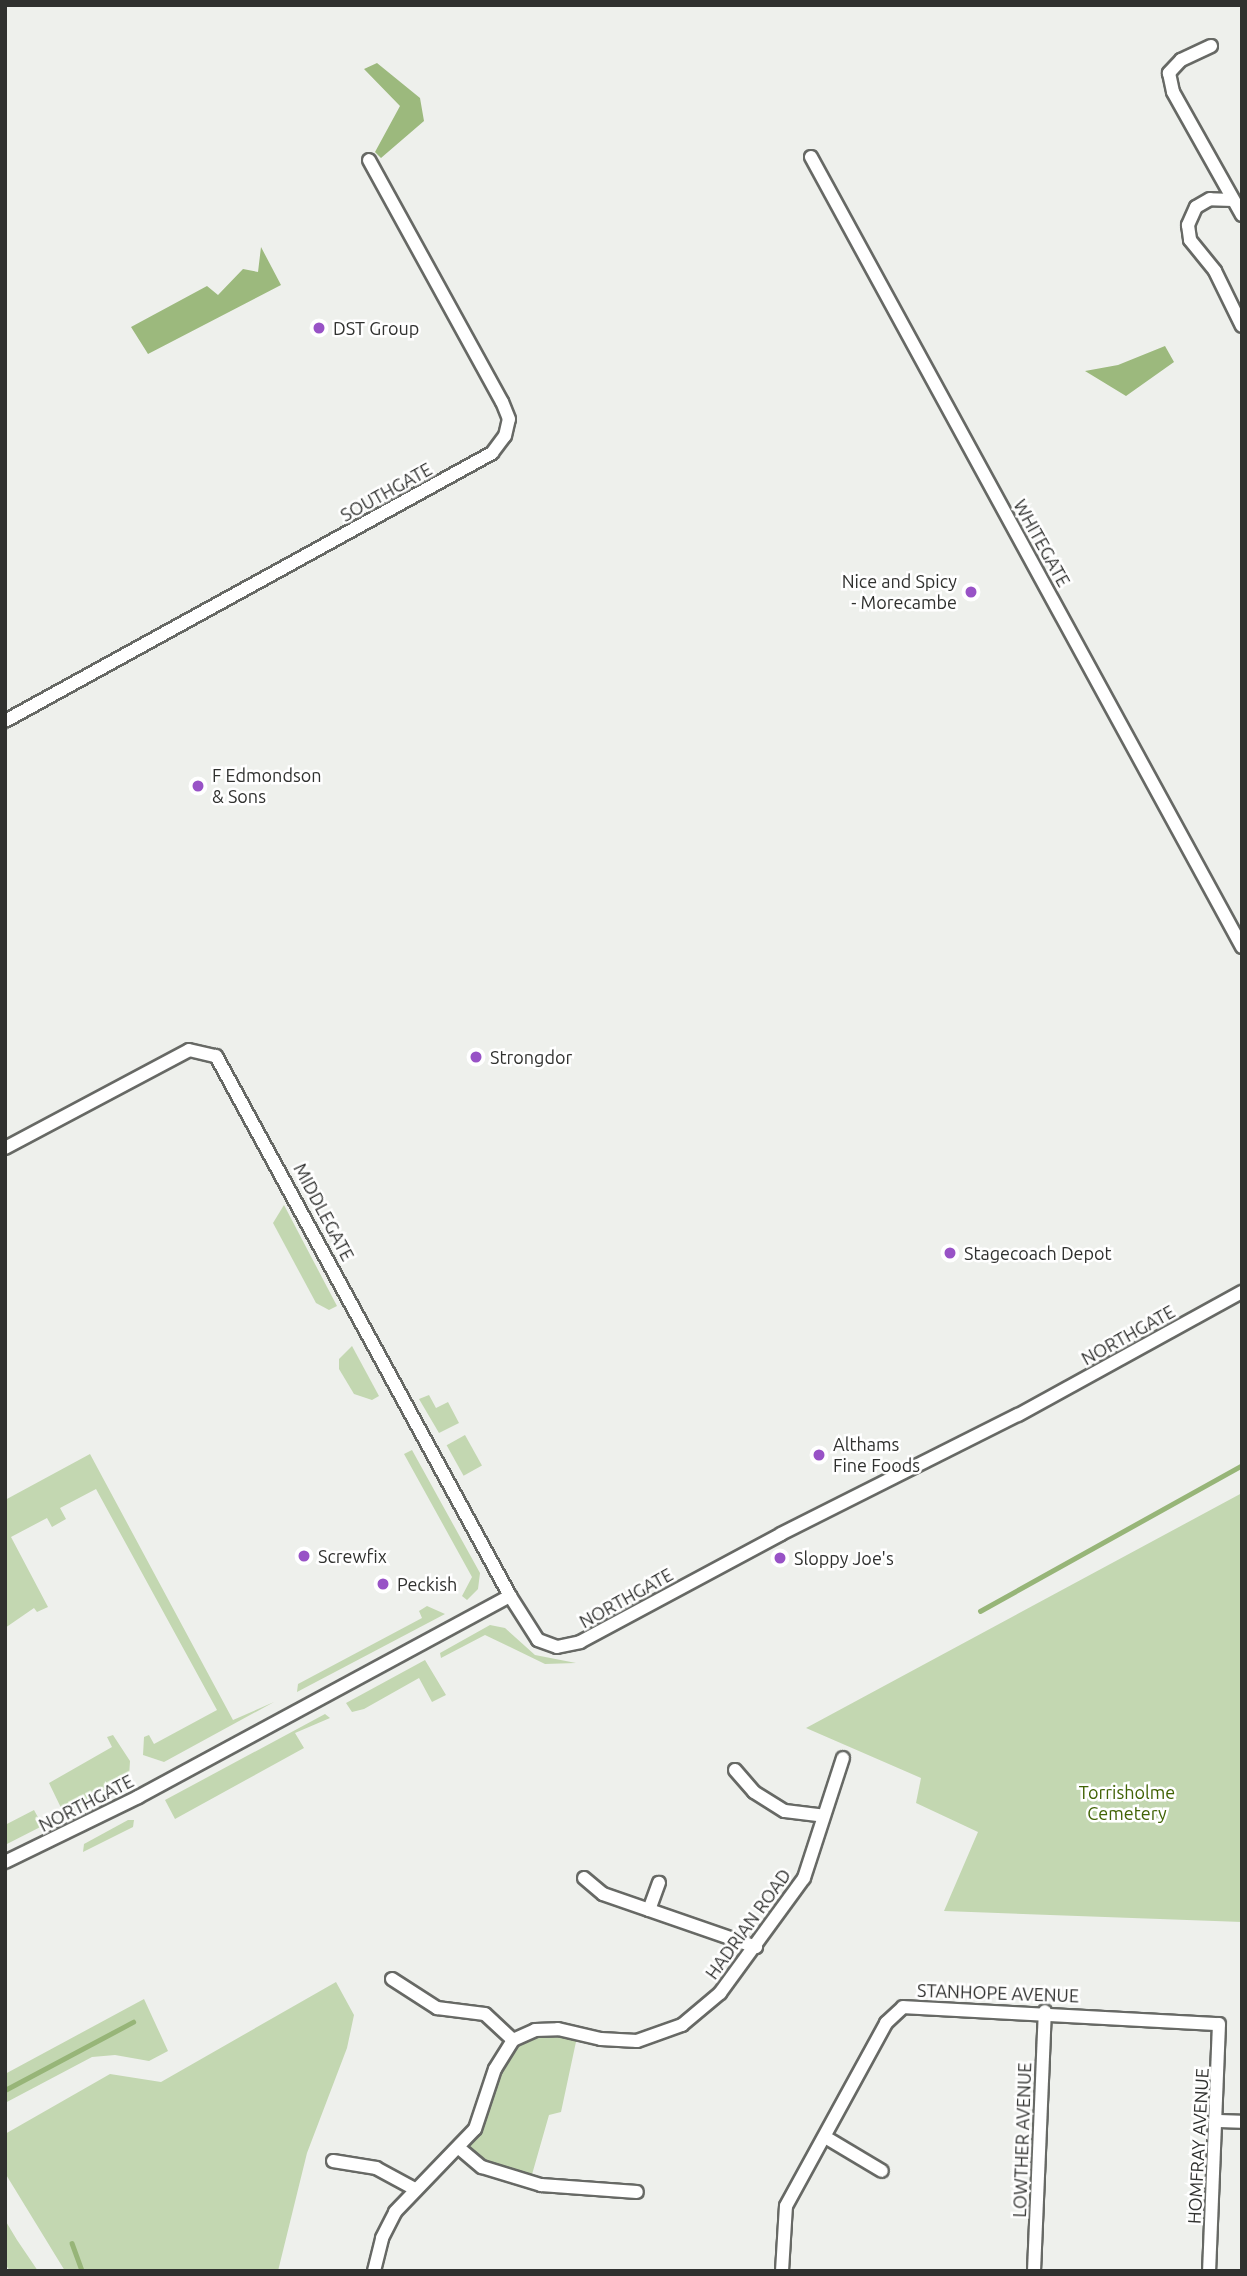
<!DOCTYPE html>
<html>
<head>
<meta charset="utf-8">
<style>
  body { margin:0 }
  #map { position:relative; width:1247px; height:2276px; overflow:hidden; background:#eef0ec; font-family:Ubuntu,sans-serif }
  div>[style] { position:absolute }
  .green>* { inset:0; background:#c3d7b1; transform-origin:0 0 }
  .forest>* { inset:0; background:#9cb97d }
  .stream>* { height:4.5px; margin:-2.25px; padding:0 2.25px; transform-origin:2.25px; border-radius:2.25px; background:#97b578 }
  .roads { filter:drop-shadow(2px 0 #676965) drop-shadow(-2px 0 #676965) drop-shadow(0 2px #676965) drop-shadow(0 -2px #676965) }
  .minor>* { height:12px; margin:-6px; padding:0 6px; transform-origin:6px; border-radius:6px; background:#fff }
  .dots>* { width:19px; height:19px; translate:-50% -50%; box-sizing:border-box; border:4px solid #fff; border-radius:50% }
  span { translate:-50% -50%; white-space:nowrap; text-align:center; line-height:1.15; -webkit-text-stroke:5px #fff; paint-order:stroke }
  .poi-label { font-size:18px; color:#30312f }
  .left { translate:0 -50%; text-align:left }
  .right { translate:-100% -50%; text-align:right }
  .street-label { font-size:18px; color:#30312f }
  .park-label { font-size:18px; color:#416305 }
  .frame { position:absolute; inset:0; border:7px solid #30312f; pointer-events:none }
</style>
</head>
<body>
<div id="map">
  <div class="green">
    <div style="clip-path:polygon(284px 1205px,337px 1306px,329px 1310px,316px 1303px,273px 1223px)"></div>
    <div style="clip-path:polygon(352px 1346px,379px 1396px,372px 1400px,354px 1394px,339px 1369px,339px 1359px)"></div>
    <div style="clip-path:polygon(429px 1395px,436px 1408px,448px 1402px,459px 1423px,439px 1433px,419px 1399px)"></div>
    <div style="left:465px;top:1435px;width:35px;height:21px;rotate:61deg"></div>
    <div style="clip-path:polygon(412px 1450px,480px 1573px,478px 1589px,467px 1600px,462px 1596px,472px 1577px,404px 1454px)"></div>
    <div style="clip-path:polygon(90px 1454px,233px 1720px,274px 1702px,164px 1762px,143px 1755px,144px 1737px,149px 1735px,154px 1744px,217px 1710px,96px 1489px,60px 1508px,66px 1519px,52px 1527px,47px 1518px,11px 1537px,48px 1607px,37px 1612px,34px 1608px,5px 1628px,5px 1500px)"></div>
    <div style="clip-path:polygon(1242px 1493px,1242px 1922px,944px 1911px,978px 1832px,916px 1803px,921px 1778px,806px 1728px)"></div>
    <div style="clip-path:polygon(427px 1606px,445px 1614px,297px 1692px,298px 1684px,422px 1618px,419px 1611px)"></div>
    <div style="clip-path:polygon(490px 1625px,505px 1628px,535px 1655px,576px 1663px,545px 1664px,485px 1635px,441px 1658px,440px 1653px)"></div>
    <div style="clip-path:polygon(425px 1660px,446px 1695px,432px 1702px,419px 1678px,364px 1709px,352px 1712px,346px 1703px)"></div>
    <div style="clip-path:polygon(325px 1714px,330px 1718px,295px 1733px,304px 1748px,175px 1819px,165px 1800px)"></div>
    <div style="clip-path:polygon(113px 1735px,130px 1761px,129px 1777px,64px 1814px,49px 1783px,112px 1747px,107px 1737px)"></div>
    <div style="clip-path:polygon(34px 1810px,40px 1821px,51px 1815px,54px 1820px,5px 1845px,5px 1825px)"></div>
    <div style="clip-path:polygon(128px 1820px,134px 1820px,133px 1827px,83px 1852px,84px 1844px)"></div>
    <div style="clip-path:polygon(336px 1982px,354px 2015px,347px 2048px,307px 2153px,278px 2271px,65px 2271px,5px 2173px,5px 2134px,110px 2074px,161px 2082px)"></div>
    <div style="clip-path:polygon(144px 1999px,168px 2051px,149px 2061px,115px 2055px,92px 2057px,5px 2103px,5px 2074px)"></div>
    <div style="clip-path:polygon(559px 2033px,577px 2037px,561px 2112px,549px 2115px,531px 2178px,492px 2167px,462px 2148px,498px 2070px,516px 2043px,536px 2035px)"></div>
    <div style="clip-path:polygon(5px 2220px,17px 2240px,38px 2271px,10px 2271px,5px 2264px)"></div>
  </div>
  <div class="forest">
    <div style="clip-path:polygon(377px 63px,420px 98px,424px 121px,381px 158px,375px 152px,400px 106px,364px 69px)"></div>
    <div style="clip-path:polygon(261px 247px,281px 285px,148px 354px,131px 327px,207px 286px,218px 295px,243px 269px,258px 272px)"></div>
    <div style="clip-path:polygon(1165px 346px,1174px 362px,1126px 396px,1085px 371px,1118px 365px)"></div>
  </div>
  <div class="stream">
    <div style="left:980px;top:1611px;width:300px;rotate:-29.1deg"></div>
    <div style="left:5px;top:2090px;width:145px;rotate:-28deg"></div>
    <div style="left:72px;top:2243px;width:30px;rotate:70deg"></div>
  </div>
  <div class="roads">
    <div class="minor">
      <div style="left:1211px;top:46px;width:33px;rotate:155deg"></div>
      <div style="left:1181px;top:60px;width:18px;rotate:133deg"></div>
      <div style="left:1169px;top:73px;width:19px;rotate:78deg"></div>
      <div style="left:1173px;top:92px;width:141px;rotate:60.7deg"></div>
      <div style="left:811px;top:157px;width:900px;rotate:61.38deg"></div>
      <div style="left:1233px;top:200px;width:23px;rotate:-178deg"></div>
      <div style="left:1210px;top:199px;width:16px;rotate:150deg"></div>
      <div style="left:1196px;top:207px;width:20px;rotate:114deg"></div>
      <div style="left:1188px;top:225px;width:15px;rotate:82deg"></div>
      <div style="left:1190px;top:240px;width:40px;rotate:51deg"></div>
      <div style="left:1215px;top:271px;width:61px;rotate:63.9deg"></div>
      <div style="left:5px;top:721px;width:556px;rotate:-28.82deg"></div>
      <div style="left:492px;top:453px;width:21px;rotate:-53deg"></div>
      <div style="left:505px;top:436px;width:17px;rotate:-77deg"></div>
      <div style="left:509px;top:419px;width:18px;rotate:-112deg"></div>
      <div style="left:502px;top:402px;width:276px;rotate:-118.8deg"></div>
      <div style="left:5px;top:1148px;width:208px;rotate:-28deg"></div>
      <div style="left:189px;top:1050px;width:28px;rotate:13deg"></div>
      <div style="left:216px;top:1056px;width:615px;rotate:61.43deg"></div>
      <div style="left:510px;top:1596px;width:52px;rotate:57.5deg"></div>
      <div style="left:538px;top:1640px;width:20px;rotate:20deg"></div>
      <div style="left:557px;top:1647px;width:24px;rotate:-12deg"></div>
      <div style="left:580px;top:1642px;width:228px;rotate:-28.2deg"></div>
      <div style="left:781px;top:1534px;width:265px;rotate:-26.7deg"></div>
      <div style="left:1018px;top:1415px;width:256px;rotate:-28.8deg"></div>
      <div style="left:735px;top:1770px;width:29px;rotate:49deg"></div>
      <div style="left:754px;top:1792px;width:36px;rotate:32deg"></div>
      <div style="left:785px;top:1811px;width:39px;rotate:7deg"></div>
      <div style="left:5px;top:1862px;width:148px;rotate:-26deg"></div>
      <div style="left:138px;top:1797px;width:423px;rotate:-28.4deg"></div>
      <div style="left:584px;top:1878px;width:25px;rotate:40deg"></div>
      <div style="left:603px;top:1894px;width:162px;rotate:19.1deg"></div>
      <div style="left:649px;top:1910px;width:29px;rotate:-70deg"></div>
      <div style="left:392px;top:1979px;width:54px;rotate:32.8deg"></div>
      <div style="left:437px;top:2008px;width:48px;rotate:7.1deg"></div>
      <div style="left:485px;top:2014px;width:38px;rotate:43deg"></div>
      <div style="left:1218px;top:2121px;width:24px;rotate:2deg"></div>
      <div style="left:825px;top:2137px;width:66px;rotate:30.8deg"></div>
      <div style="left:459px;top:2148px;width:30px;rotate:40deg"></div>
      <div style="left:482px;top:2167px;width:62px;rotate:17deg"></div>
      <div style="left:541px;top:2185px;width:96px;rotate:4.2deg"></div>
      <div style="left:333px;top:2161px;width:44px;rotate:9.2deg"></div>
      <div style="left:376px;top:2168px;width:42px;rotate:28.4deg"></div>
      <div style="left:374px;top:2271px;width:34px;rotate:-76deg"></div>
      <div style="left:382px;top:2238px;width:29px;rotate:-63deg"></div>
      <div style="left:395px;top:2212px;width:115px;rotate:-46.1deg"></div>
      <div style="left:475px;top:2129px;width:63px;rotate:-71.6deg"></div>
      <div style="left:495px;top:2069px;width:34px;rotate:-58deg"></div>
      <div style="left:513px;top:2040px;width:24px;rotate:-24deg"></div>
      <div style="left:535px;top:2030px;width:23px;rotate:-2deg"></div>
      <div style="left:558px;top:2029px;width:44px;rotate:13.1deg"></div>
      <div style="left:601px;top:2039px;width:36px;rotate:3deg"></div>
      <div style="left:637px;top:2041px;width:48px;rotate:-19.6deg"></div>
      <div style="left:682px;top:2025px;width:50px;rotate:-40.1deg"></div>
      <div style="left:720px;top:1993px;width:142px;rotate:-53.9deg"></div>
      <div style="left:804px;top:1878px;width:126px;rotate:-72deg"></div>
      <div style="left:782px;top:2271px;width:65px;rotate:-86.5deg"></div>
      <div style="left:786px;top:2206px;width:209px;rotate:-61.3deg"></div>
      <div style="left:886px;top:2023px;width:23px;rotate:-43deg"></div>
      <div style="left:903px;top:2007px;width:316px;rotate:3.1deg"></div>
      <div style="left:1219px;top:2024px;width:247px;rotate:92.3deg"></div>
      <div style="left:1034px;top:2271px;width:260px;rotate:-87.6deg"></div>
    </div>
  </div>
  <div class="dots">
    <div style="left:319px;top:328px;background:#9852c6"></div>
    <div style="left:971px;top:592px;background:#9852c6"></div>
    <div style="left:198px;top:786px;background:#9852c6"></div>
    <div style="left:476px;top:1057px;background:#9852c6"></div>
    <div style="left:950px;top:1253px;background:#9852c6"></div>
    <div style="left:819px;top:1455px;background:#9852c6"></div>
    <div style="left:304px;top:1556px;background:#9852c6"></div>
    <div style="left:780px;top:1558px;background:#9852c6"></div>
    <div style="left:383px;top:1584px;background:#9852c6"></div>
  </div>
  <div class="poi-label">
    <span class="left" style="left:333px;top:328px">DST Group</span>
    <span class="right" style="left:957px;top:592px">Nice and Spicy<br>- Morecambe</span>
    <span class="left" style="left:212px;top:786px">F Edmondson<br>&amp; Sons</span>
    <span class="left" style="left:490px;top:1057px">Strongdor</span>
    <span class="left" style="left:964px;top:1253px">Stagecoach Depot</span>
    <span class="left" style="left:833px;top:1455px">Althams<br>Fine Foods</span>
    <span class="left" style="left:318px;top:1556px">Screwfix</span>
    <span class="left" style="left:794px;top:1558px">Sloppy Joe's</span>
    <span class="left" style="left:397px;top:1584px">Peckish</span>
  </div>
  <div class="street-label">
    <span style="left:386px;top:492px;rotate:-29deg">SOUTHGATE</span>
    <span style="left:1042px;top:543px;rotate:61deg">WHITEGATE</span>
    <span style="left:324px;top:1212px;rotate:62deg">MIDDLEGATE</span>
    <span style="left:1128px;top:1335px;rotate:-29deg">NORTHGATE</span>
    <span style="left:626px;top:1598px;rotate:-29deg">NORTHGATE</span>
    <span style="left:86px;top:1803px;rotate:-27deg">NORTHGATE</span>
    <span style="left:748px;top:1924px;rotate:-54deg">HADRIAN ROAD</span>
    <span style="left:998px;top:1993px;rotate:2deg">STANHOPE AVENUE</span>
    <span style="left:1022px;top:2140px;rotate:-88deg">LOWTHER AVENUE</span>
    <span style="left:1198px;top:2146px;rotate:-87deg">HOMFRAY AVENUE</span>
  </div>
  <div class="park-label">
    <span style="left:1127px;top:1803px">Torrisholme<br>Cemetery</span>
  </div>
  <div class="frame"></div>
</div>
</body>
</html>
